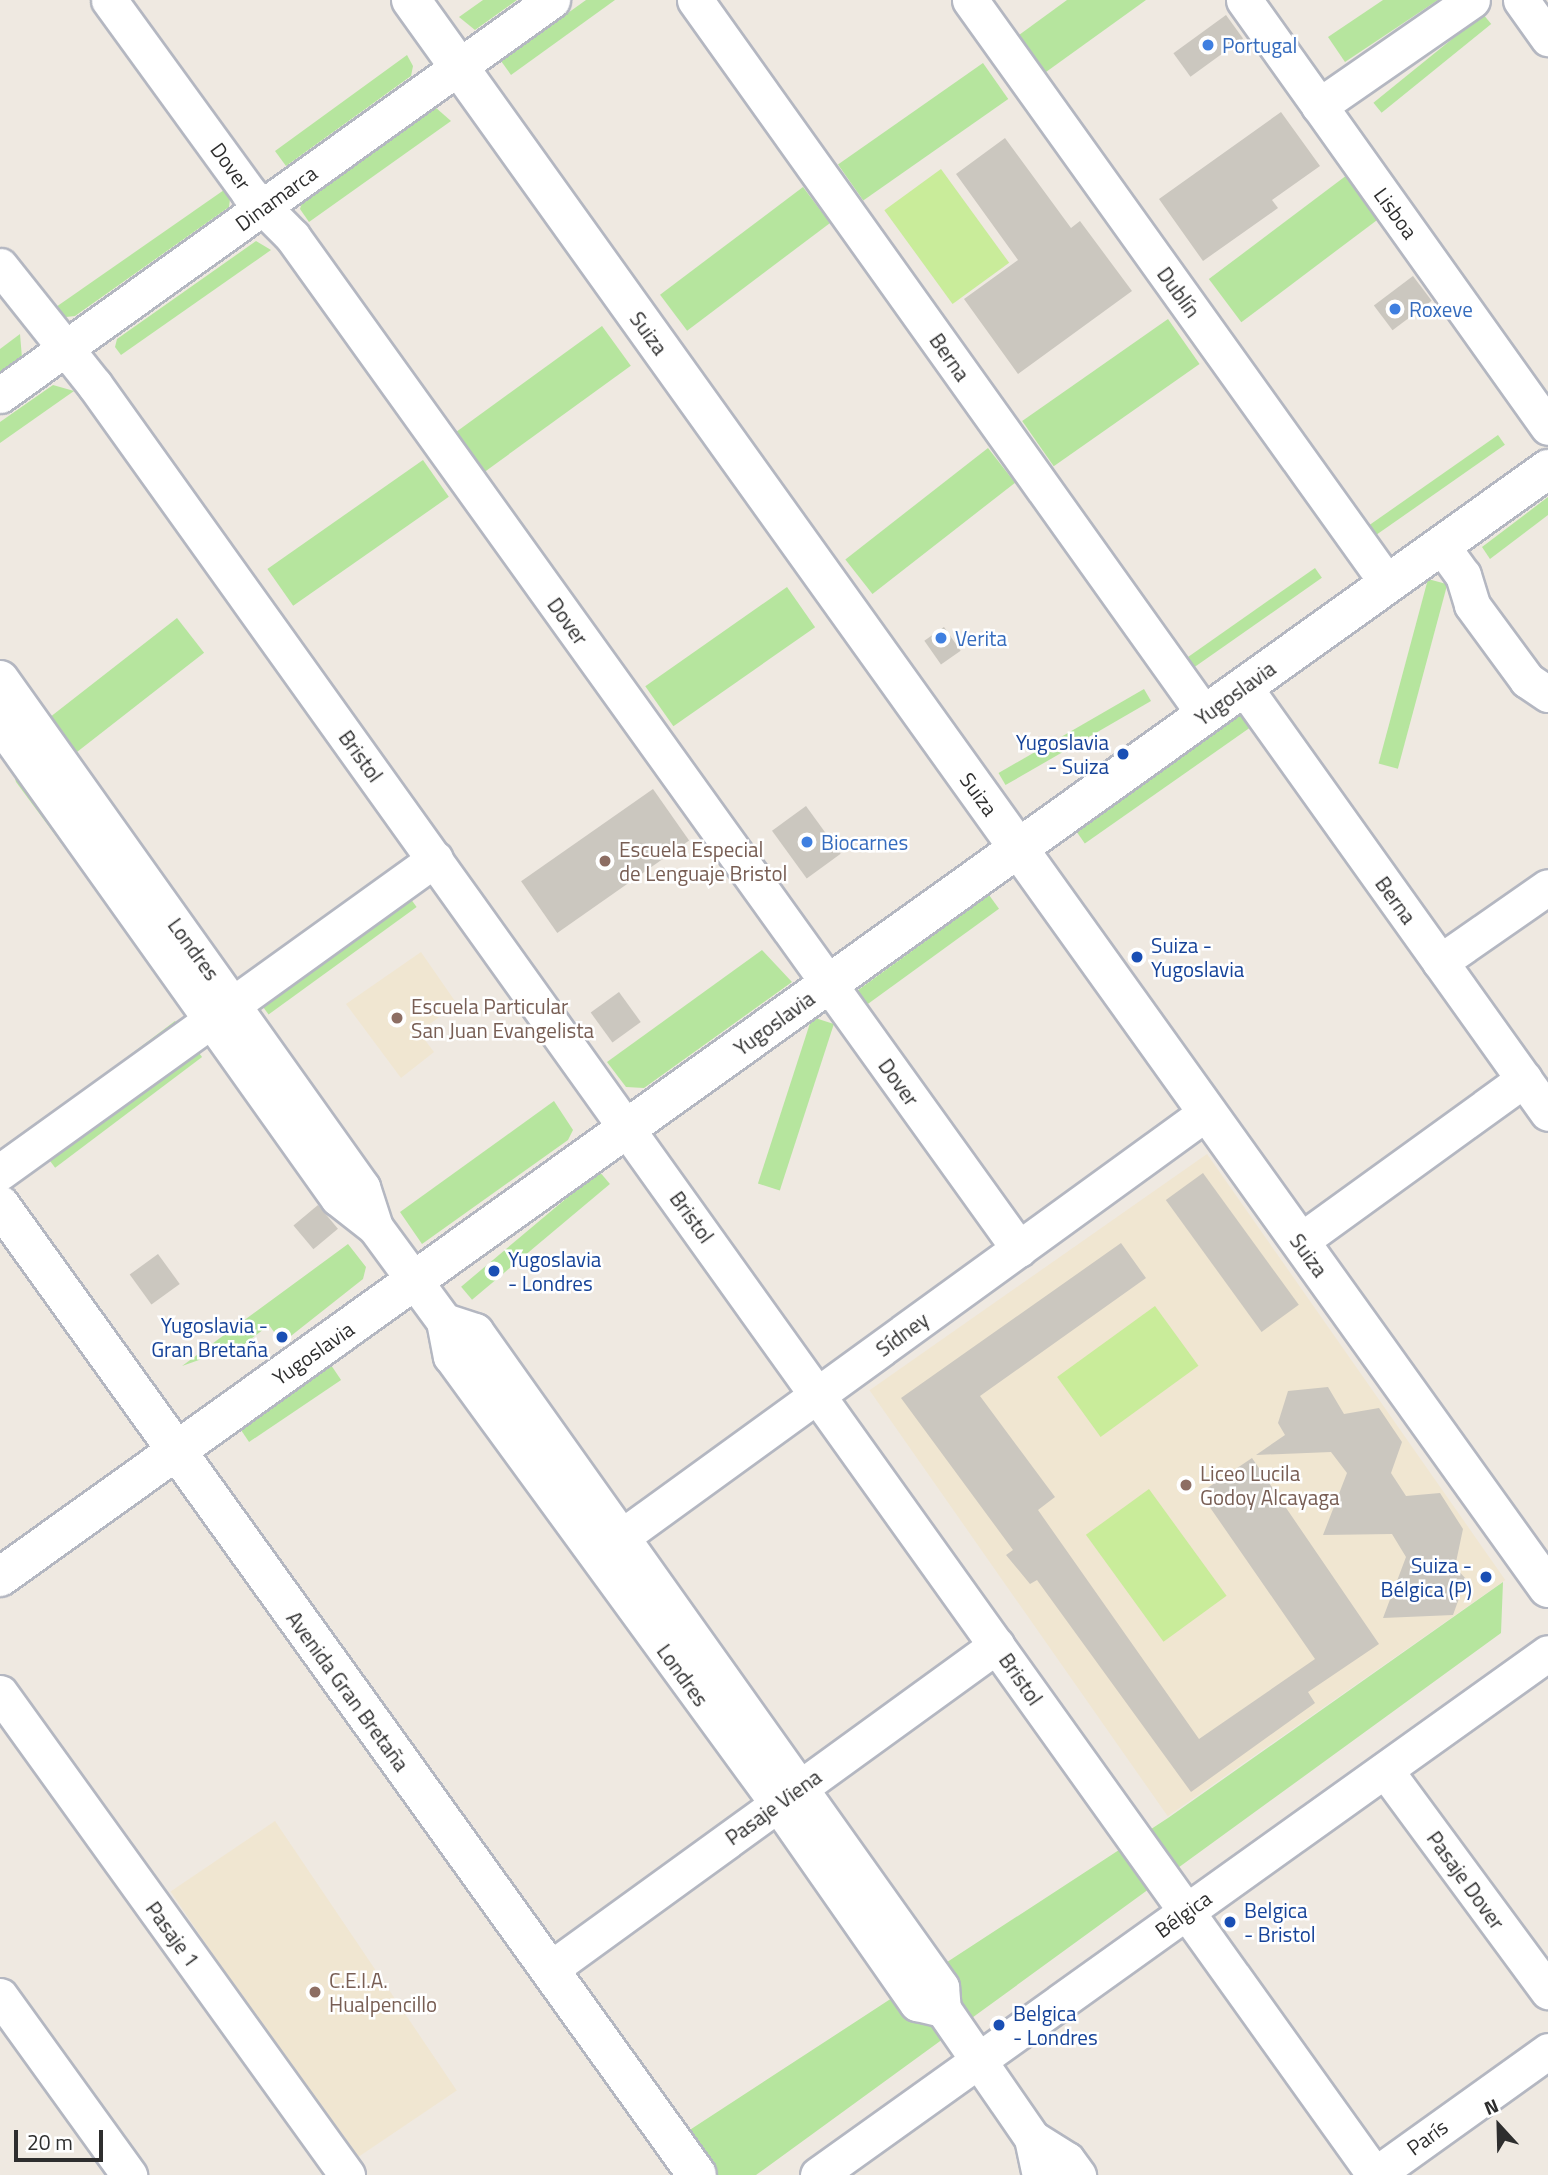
<!DOCTYPE html>
<html>
<head>
<meta charset="utf-8">
<style>
  body { margin:0 }
  #map { position:relative; width:1548px; height:2175px; overflow:hidden; background:#efe9e1; font-family:"Titillium Web",sans-serif }
  div>[style] { position:absolute }
  .education>* { inset:0; background:#f0e6d1; transform-origin:0 0 }
  .green>* { inset:0; background:#b6e59e; transform-origin:0 0 }
  .pitch>* { inset:0; background:#c9ec9a; transform-origin:0 0 }
  .building>* { inset:0; background:#cbc7bf; transform-origin:0 0 }
  .roads { filter:drop-shadow(2px 0 #b4b7c1) drop-shadow(-2px 0 #b4b7c1) drop-shadow(0 2px #b4b7c1) drop-shadow(0 -2px #b4b7c1) }
  .street>* { height:35px; margin:-17.5px; padding:0 17.5px; transform-origin:17.5px; border-radius:17.5px; background:#fff }
  .secondary>* { height:38px; margin:-19px; padding:0 19px; transform-origin:19px; border-radius:19px; background:#fff }
  .dots>* { width:19px; height:19px; translate:-50% -50%; box-sizing:border-box; border:4px solid #fff; border-radius:50% }
  span { translate:-50% -50%; white-space:nowrap; text-align:center; line-height:1.15; -webkit-text-stroke:5px #fff; paint-order:stroke }
  .shop-label { font-size:21px; color:#366cbe }
  .left { translate:0 -50%; text-align:left }
  .street-label { font-size:21px; color:#2e2e2e }
  .transit-label { font-size:21px; color:#164399 }
  .right { translate:-100% -50%; text-align:right }
  .education-label { font-size:21px; color:#785e54 }
  .north { position:absolute; left:1464px; top:2091px; width:70px; height:70px; -webkit-text-stroke:5px #fff; paint-order:stroke; rotate:338deg; font-size:19px; font-weight:700; line-height:28px; text-align:center; color:#2e2e2e }
  .north::after { content:''; display:block; margin:auto; width:24px; height:32px; background:#2e2e2e; clip-path:polygon(50% 0,100% 100%,50% 72%,0 100%) }
  .scale { position:absolute; left:14px; top:2130px; width:89px; height:32px; box-sizing:border-box; border:4px solid #2e2e2e; border-top:0; padding-left:9px; font-size:21px; line-height:24px; white-space:nowrap; color:#2e2e2e; -webkit-text-stroke:5px #fff; paint-order:stroke }
</style>
</head>
<body>
<div id="map">
  <div class="education">
    <div style="clip-path:polygon(421px 952px,457px 1004px,419px 1032px,434px 1052px,401px 1078px,346px 1004px)"></div>
    <div style="left:1207px;top:1154px;width:520px;height:412px;rotate:55deg"></div>
    <div style="left:275px;top:1821px;width:325px;height:126px;rotate:56deg"></div>
  </div>
  <div class="green">
    <div style="clip-path:polygon(483px 0,517px 0,475px 30px,459px 17px)"></div>
    <div style="clip-path:polygon(586px 0,615px 0,511px 75px,501px 61px)"></div>
    <div style="clip-path:polygon(1067px 0,1146px 0,1046px 72px,1019px 35px)"></div>
    <div style="clip-path:polygon(1383px 0,1438px 0,1345px 62px,1328px 37px)"></div>
    <div style="left:1483px;top:14px;width:13px;height:141px;rotate:51deg"></div>
    <div style="clip-path:polygon(407px 55px,413px 66px,411px 76px,286px 166px,275px 151px)"></div>
    <div style="left:983px;top:63px;width:44px;height:177px;rotate:55deg"></div>
    <div style="clip-path:polygon(435px 107px,451px 121px,309px 222px,300px 209px,302px 203px)"></div>
    <div style="left:1351px;top:172px;width:54px;height:178px;rotate:53deg"></div>
    <div style="left:803px;top:187px;width:45px;height:179px;rotate:53deg"></div>
    <div style="clip-path:polygon(224px 190px,230px 199px,229px 207px,75px 316px,66px 317px,56px 307px)"></div>
    <div style="clip-path:polygon(256px 241px,271px 250px,121px 355px,115px 347px,117px 339px)"></div>
    <div style="left:1168px;top:319px;width:55px;height:178px;rotate:55deg"></div>
    <div style="left:602px;top:326px;width:49px;height:180px;rotate:54deg"></div>
    <div style="clip-path:polygon(20px 334px,22px 358px,0 374px,0 349px)"></div>
    <div style="clip-path:polygon(53px 385px,74px 391px,0 443px,0 422px)"></div>
    <div style="left:1498px;top:435px;width:12px;height:173px;rotate:55deg"></div>
    <div style="left:988px;top:448px;width:44px;height:181px;rotate:52deg"></div>
    <div style="left:423px;top:460px;width:45px;height:190px;rotate:55deg"></div>
    <div style="clip-path:polygon(1548px 497px,1548px 515px,1490px 559px,1482px 547px)"></div>
    <div style="left:1315px;top:568px;width:12px;height:165px;rotate:55deg"></div>
    <div style="left:1428px;top:579px;width:20px;height:191px;rotate:15deg"></div>
    <div style="left:787px;top:587px;width:49px;height:173px;rotate:55deg"></div>
    <div style="left:177px;top:618px;width:44px;height:178px;rotate:52deg"></div>
    <div style="left:1144px;top:689px;width:14px;height:168px;rotate:60deg"></div>
    <div style="left:1246px;top:711px;width:16px;height:208px;rotate:55deg"></div>
    <div style="clip-path:polygon(20px 771px,175px 997px,16px 782px,14px 775px)"></div>
    <div style="left:389px;top:869px;width:47px;height:183px;rotate:54deg"></div>
    <div style="left:989px;top:895px;width:17px;height:163px;rotate:54deg"></div>
    <div style="clip-path:polygon(762px 950px,792px 982px,644px 1088px,626px 1087px,607px 1062px)"></div>
    <div style="left:812px;top:1017px;width:23px;height:175px;rotate:18deg"></div>
    <div style="left:175px;top:1021px;width:45px;height:184px;rotate:53deg"></div>
    <div style="clip-path:polygon(554px 1101px,573px 1130px,568px 1140px,422px 1244px,400px 1212px)"></div>
    <div style="left:599px;top:1171px;width:17px;height:180px;rotate:50deg"></div>
    <div style="clip-path:polygon(348px 1244px,366px 1267px,363px 1279px,282px 1343px,269px 1325px,224px 1360px,216px 1354px,182px 1366px)"></div>
    <div style="left:331px;top:1365px;width:18px;height:111px;rotate:56deg"></div>
    <div style="clip-path:polygon(1503px 1582px,1501px 1633px,756px 2175px,712px 2175px,682px 2135px,1168px 1818px)"></div>
  </div>
  <div class="pitch">
    <div style="left:941px;top:169px;width:116px;height:70px;rotate:54deg"></div>
    <div style="left:1155px;top:1306px;width:74px;height:121px;rotate:54deg"></div>
    <div style="left:1149px;top:1489px;width:132px;height:78px;rotate:54deg"></div>
  </div>
  <div class="building">
    <div style="left:1226px;top:15px;width:29px;height:65px;rotate:54deg"></div>
    <div style="clip-path:polygon(1281px 112px,1320px 166px,1272px 200px,1278px 208px,1203px 261px,1159px 199px)"></div>
    <div style="clip-path:polygon(1005px 138px,1071px 228px,1080px 221px,1132px 291px,1018px 374px,964px 299px,1018px 260px,956px 174px)"></div>
    <div style="left:1413px;top:276px;width:31px;height:49px;rotate:53deg"></div>
    <div style="left:944px;top:627px;width:29px;height:24px;rotate:55deg"></div>
    <div style="left:653px;top:789px;width:63px;height:161px;rotate:55deg"></div>
    <div style="left:806px;top:806px;width:59px;height:42px;rotate:54deg"></div>
    <div style="left:619px;top:992px;width:37px;height:35px;rotate:54deg"></div>
    <div style="left:1203px;top:1173px;width:163px;height:46px;rotate:54deg"></div>
    <div style="left:318px;top:1205px;width:31px;height:32px;rotate:50deg"></div>
    <div style="clip-path:polygon(1121px 1243px,1146px 1278px,980px 1396px,1055px 1497px,1038px 1510px,1199px 1739px,1315px 1659px,1200px 1493px,1252px 1458px,1379px 1644px,1308px 1692px,1315px 1703px,1191px 1792px,1037px 1580px,1030px 1584px,1006px 1555px,1013px 1550px,901px 1398px)"></div>
    <div style="left:158px;top:1254px;width:37px;height:35px;rotate:54deg"></div>
    <div style="clip-path:polygon(1328px 1387px,1344px 1414px,1379px 1408px,1402px 1442px,1391px 1473px,1406px 1496px,1440px 1493px,1463px 1529px,1455px 1567px,1466px 1579px,1453px 1615px,1383px 1618px,1406px 1557px,1392px 1534px,1323px 1535px,1347px 1473px,1331px 1452px,1256px 1455px,1285px 1435px,1278px 1423px,1288px 1391px)"></div>
  </div>
  <div class="roads">
    <div class="street">
      <div style="left:109px;top:0;width:238px;rotate:54deg"></div>
      <div style="left:249px;top:193px;width:61px;rotate:45deg"></div>
      <div style="left:292px;top:236px;width:1247px;rotate:54.33deg"></div>
      <div style="left:695px;top:0;width:878px;rotate:54.5deg"></div>
      <div style="left:970px;top:0;width:718px;rotate:54.41deg"></div>
      <div style="left:1244px;top:0;width:524px;rotate:54.55deg"></div>
      <div style="left:1521px;top:0;width:47px;rotate:54.6deg"></div>
      <div style="left:1319px;top:106px;width:186px;rotate:-34.7deg"></div>
      <div style="left:0;top:266px;width:151px;rotate:51.5deg"></div>
      <div style="left:94px;top:384px;width:2202px;rotate:54.43deg"></div>
      <div style="left:0;top:395px;width:679px;rotate:-35.59deg"></div>
      <div style="left:1441px;top:545px;width:37px;rotate:54deg"></div>
      <div style="left:1463px;top:575px;width:31px;rotate:73deg"></div>
      <div style="left:1472px;top:605px;width:93px;rotate:53.7deg"></div>
      <div style="left:1527px;top:680px;width:25px;rotate:34deg"></div>
      <div style="left:0;top:678px;width:625px;rotate:54.58deg"></div>
      <div style="left:362px;top:1187px;width:42px;rotate:72deg"></div>
      <div style="left:1244px;top:687px;width:523px;rotate:54.49deg"></div>
      <div style="left:0;top:723px;width:583px;rotate:54.57deg"></div>
      <div style="left:338px;top:1198px;width:47px;rotate:38.1deg"></div>
      <div style="left:375px;top:1227px;width:117px;rotate:53.7deg"></div>
      <div style="left:444px;top:1321px;width:36px;rotate:79deg"></div>
      <div style="left:451px;top:1356px;width:555px;rotate:53.87deg"></div>
      <div style="left:778px;top:1804px;width:243px;rotate:55.1deg"></div>
      <div style="left:917px;top:2003px;width:27px;rotate:13deg"></div>
      <div style="left:1440px;top:962px;width:131px;rotate:-34.8deg"></div>
      <div style="left:0;top:1172px;width:536px;rotate:-35.74deg"></div>
      <div style="left:1299px;top:1242px;width:278px;rotate:-35.9deg"></div>
      <div style="left:444px;top:1321px;width:33px;rotate:18deg"></div>
      <div style="left:475px;top:1331px;width:805px;rotate:54.61deg"></div>
      <div style="left:941px;top:1987px;width:22px;rotate:85deg"></div>
      <div style="left:943px;top:2009px;width:157px;rotate:55.4deg"></div>
      <div style="left:1032px;top:2138px;width:38px;rotate:78deg"></div>
      <div style="left:605px;top:1549px;width:744px;rotate:-35.98deg"></div>
      <div style="left:0;top:1693px;width:594px;rotate:54.25deg"></div>
      <div style="left:1385px;top:1770px;width:275px;rotate:53.6deg"></div>
      <div style="left:549px;top:1970px;width:553px;rotate:-35.96deg"></div>
      <div style="left:0;top:1996px;width:221px;rotate:54.2deg"></div>
      <div style="left:1032px;top:2138px;width:41px;rotate:32.2deg"></div>
      <div style="left:1067px;top:2160px;width:19px;rotate:54deg"></div>
      <div style="left:818px;top:2175px;width:897px;rotate:-35.57deg"></div>
      <div style="left:1375px;top:2175px;width:213px;rotate:-35.6deg"></div>
    </div>
    <div class="secondary">
      <div style="left:411px;top:0;width:1953px;rotate:54.4deg"></div>
      <div style="left:0;top:1205px;width:1194px;rotate:54.3deg"></div>
      <div style="left:0;top:1577px;width:1904px;rotate:-35.59deg"></div>
    </div>
  </div>
  <div class="dots">
    <div style="left:1208px;top:45px;background:#3f7fe0"></div>
    <div style="left:1395px;top:309px;background:#3f7fe0"></div>
    <div style="left:941px;top:638px;background:#3f7fe0"></div>
    <div style="left:1123px;top:754px;background:#1a4fb4"></div>
    <div style="left:807px;top:842px;background:#3f7fe0"></div>
    <div style="left:605px;top:861px;background:#8d6e63"></div>
    <div style="left:1137px;top:957px;background:#1a4fb4"></div>
    <div style="left:397px;top:1018px;background:#8d6e63"></div>
    <div style="left:494px;top:1271px;background:#1a4fb4"></div>
    <div style="left:282px;top:1337px;background:#1a4fb4"></div>
    <div style="left:1186px;top:1485px;background:#8d6e63"></div>
    <div style="left:1486px;top:1577px;background:#1a4fb4"></div>
    <div style="left:1230px;top:1922px;background:#1a4fb4"></div>
    <div style="left:315px;top:1992px;background:#8d6e63"></div>
    <div style="left:999px;top:2025px;background:#1a4fb4"></div>
  </div>
  <div class="shop-label">
    <span class="left" style="left:1222px;top:45px">Portugal</span>
    <span class="left" style="left:1409px;top:309px">Roxeve</span>
    <span class="left" style="left:955px;top:638px">Verita</span>
    <span class="left" style="left:821px;top:842px">Biocarnes</span>
  </div>
  <div class="street-label">
    <span style="left:231px;top:166px;rotate:54deg">Dover</span>
    <span style="left:276px;top:198px;rotate:-36deg">Dinamarca</span>
    <span style="left:1396px;top:213px;rotate:54deg">Lisboa</span>
    <span style="left:1179px;top:292px;rotate:54deg">Dublín</span>
    <span style="left:649px;top:333px;rotate:54deg">Suiza</span>
    <span style="left:950px;top:357px;rotate:55deg">Berna</span>
    <span style="left:568px;top:621px;rotate:54deg">Dover</span>
    <span style="left:1235px;top:693px;rotate:-36deg">Yugoslavia</span>
    <span style="left:361px;top:756px;rotate:54deg">Bristol</span>
    <span style="left:979px;top:794px;rotate:54deg">Suiza</span>
    <span style="left:1396px;top:900px;rotate:54deg">Berna</span>
    <span style="left:194px;top:949px;rotate:54deg">Londres</span>
    <span style="left:774px;top:1023px;rotate:-36deg">Yugoslavia</span>
    <span style="left:899px;top:1082px;rotate:54deg">Dover</span>
    <span style="left:692px;top:1217px;rotate:54deg">Bristol</span>
    <span style="left:1309px;top:1255px;rotate:54deg">Suiza</span>
    <span style="left:902px;top:1334px;rotate:-36deg">Sídney</span>
    <span style="left:313px;top:1353px;rotate:-35deg">Yugoslavia</span>
    <span style="left:683px;top:1675px;rotate:54deg">Londres</span>
    <span style="left:1021px;top:1679px;rotate:55deg">Bristol</span>
    <span style="left:348px;top:1691px;rotate:54deg">Avenida Gran Bretaña</span>
    <span style="left:773px;top:1807px;rotate:-36deg">Pasaje Viena</span>
    <span style="left:1466px;top:1880px;rotate:54deg">Pasaje Dover</span>
    <span style="left:1183px;top:1914px;rotate:-36deg">Bélgica</span>
    <span style="left:173px;top:1934px;rotate:54deg">Pasaje 1</span>
    <span style="left:1427px;top:2137px;rotate:-36deg">París</span>
  </div>
  <div class="transit-label">
    <span class="right" style="left:1109px;top:754px">Yugoslavia<br>- Suiza</span>
    <span class="left" style="left:1151px;top:957px">Suiza -<br>Yugoslavia</span>
    <span class="left" style="left:508px;top:1271px">Yugoslavia<br>- Londres</span>
    <span class="right" style="left:268px;top:1337px">Yugoslavia -<br>Gran Bretaña</span>
    <span class="right" style="left:1472px;top:1577px">Suiza -<br>Bélgica (P)</span>
    <span class="left" style="left:1244px;top:1922px">Belgica<br>- Bristol</span>
    <span class="left" style="left:1013px;top:2025px">Belgica<br>- Londres</span>
  </div>
  <div class="education-label">
    <span class="left" style="left:619px;top:861px">Escuela Especial<br>de Lenguaje Bristol</span>
    <span class="left" style="left:411px;top:1018px">Escuela Particular<br>San Juan Evangelista</span>
    <span class="left" style="left:1200px;top:1485px">Liceo Lucila<br>Godoy Alcayaga</span>
    <span class="left" style="left:329px;top:1992px">C.E.I.A.<br>Hualpencillo</span>
  </div>
  <div class="north">N</div>
  <div class="scale">20 m</div>
</div>
</body>
</html>
